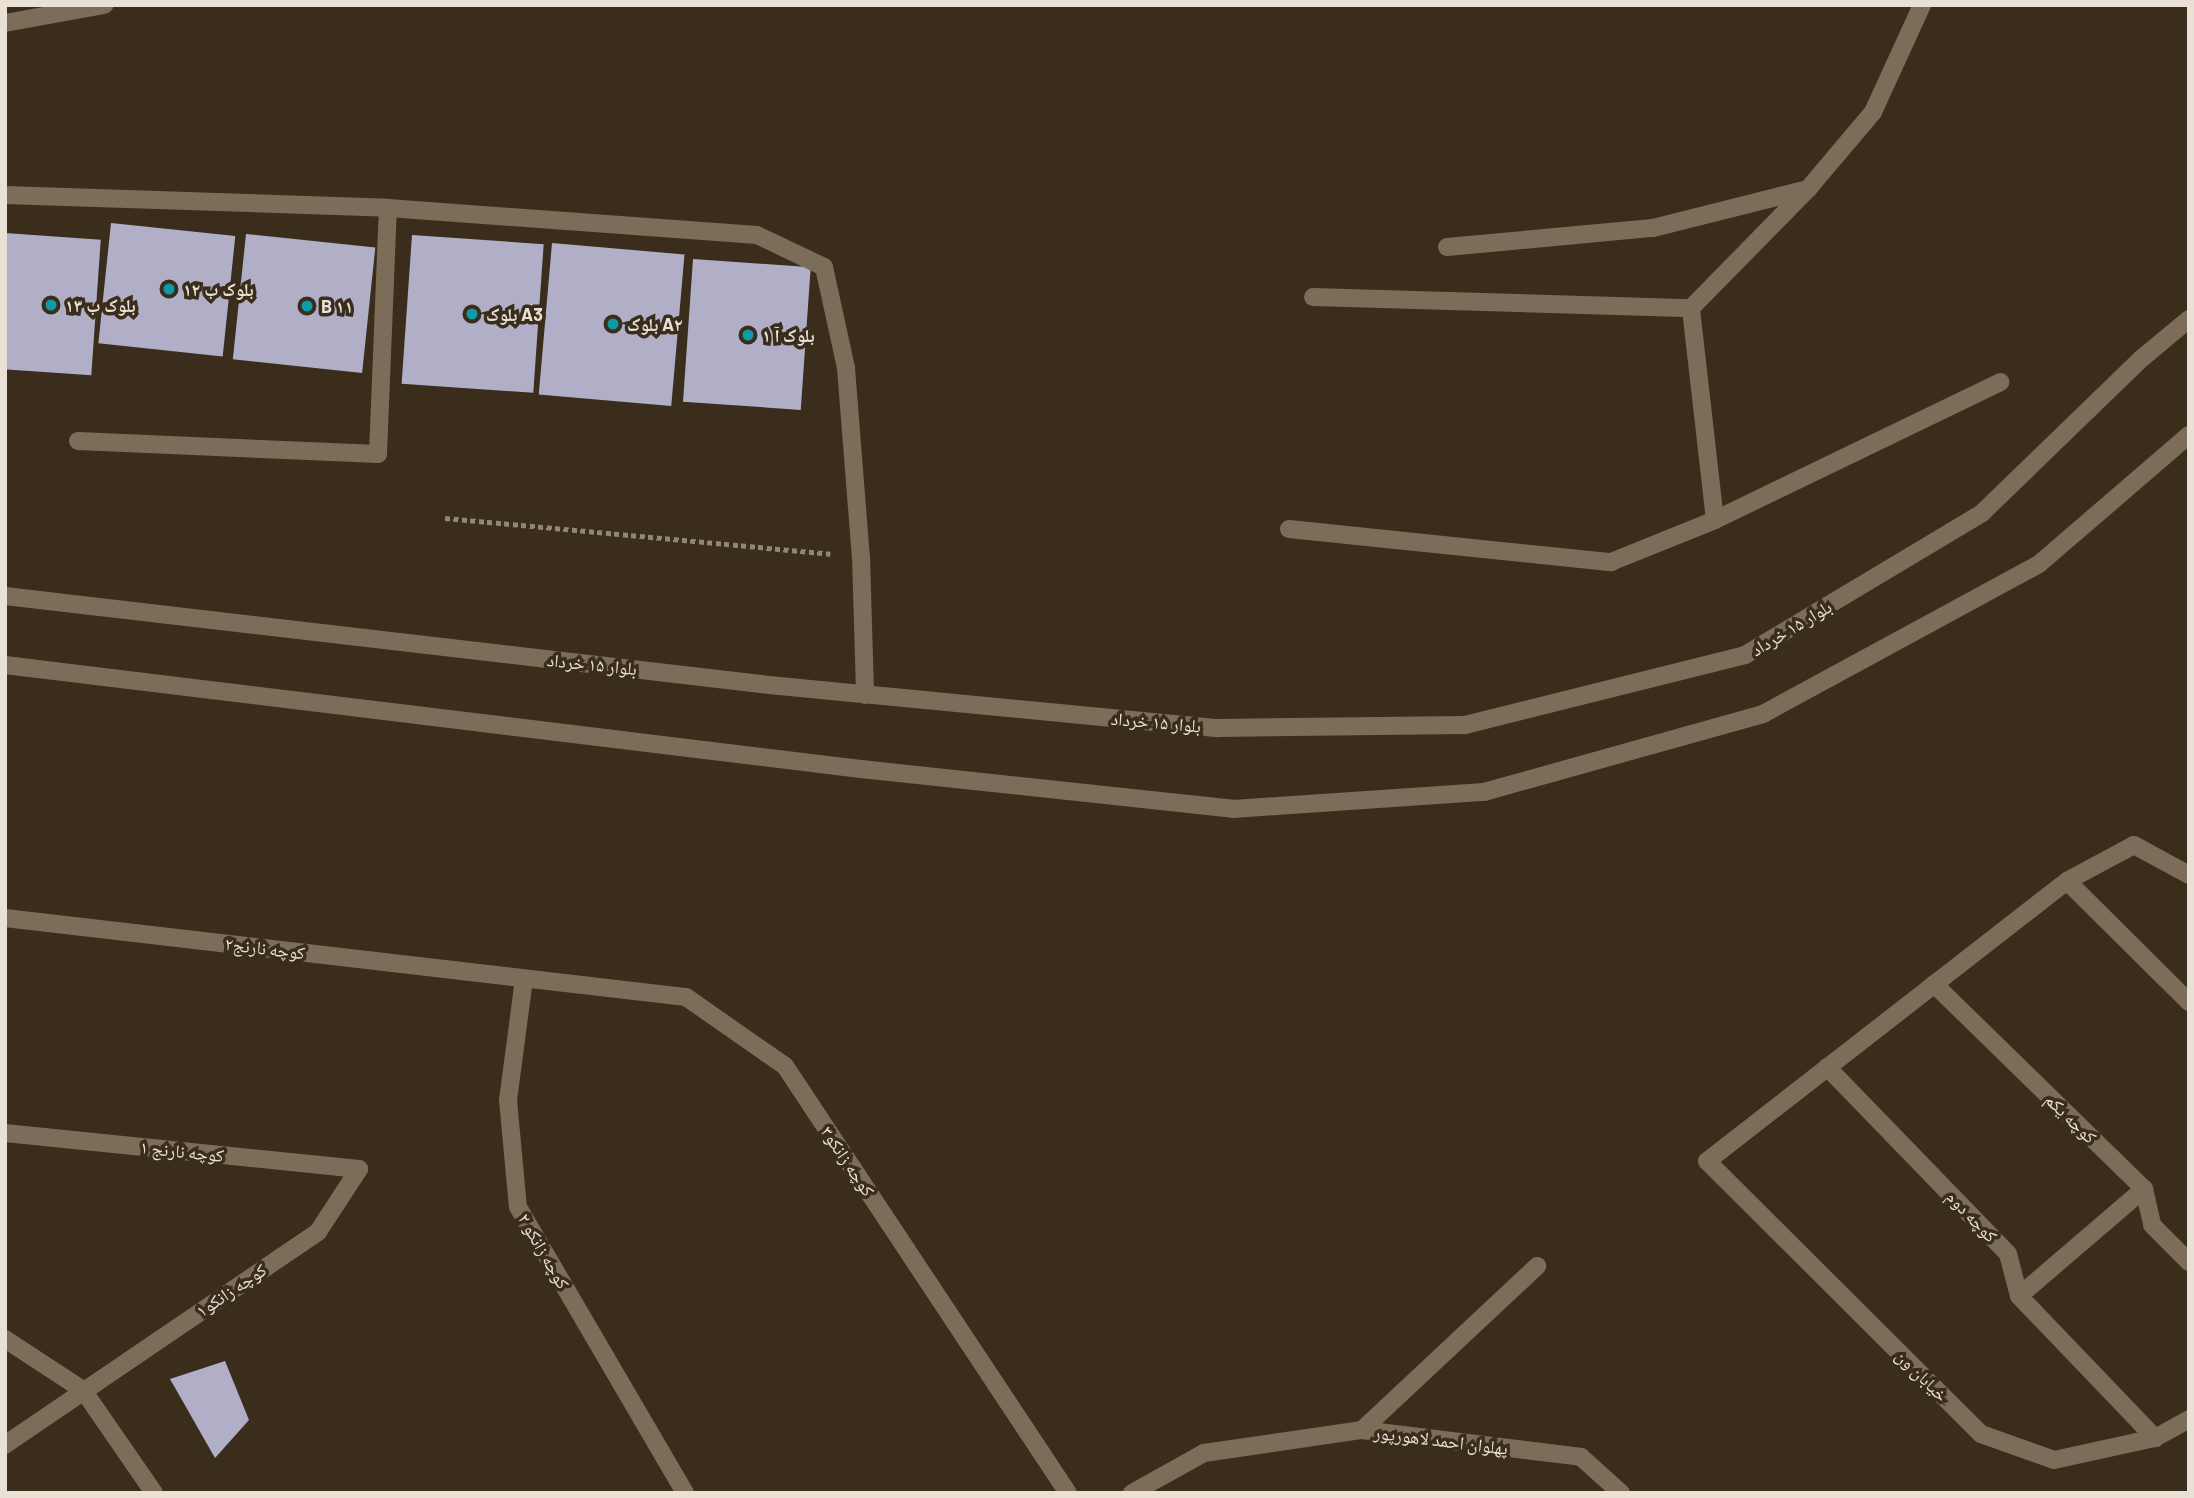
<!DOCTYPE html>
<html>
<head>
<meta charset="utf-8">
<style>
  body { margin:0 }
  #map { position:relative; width:2194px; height:1498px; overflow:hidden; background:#3a2d1b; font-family:Barlow,"Noto Naskh Arabic",sans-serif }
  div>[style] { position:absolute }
  .building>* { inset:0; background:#b1afc7; transform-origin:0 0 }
  .path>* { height:4.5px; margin-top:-2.25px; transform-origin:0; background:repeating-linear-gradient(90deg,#908577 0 5px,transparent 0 8.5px) }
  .minor>* { height:18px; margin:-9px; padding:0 9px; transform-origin:9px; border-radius:9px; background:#7c6d59 }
  .tertiary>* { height:18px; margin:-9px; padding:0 9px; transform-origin:9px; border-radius:9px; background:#7c6d59 }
  .dots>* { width:19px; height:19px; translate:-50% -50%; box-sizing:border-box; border:4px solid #3a2d1b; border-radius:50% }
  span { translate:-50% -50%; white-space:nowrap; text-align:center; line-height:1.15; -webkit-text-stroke:7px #3a2d1b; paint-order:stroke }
  .poi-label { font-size:18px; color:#e9e1d6; font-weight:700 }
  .left { translate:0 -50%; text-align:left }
  .street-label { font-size:18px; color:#e9e1d6 }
  .frame { position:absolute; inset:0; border:7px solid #e9e1d6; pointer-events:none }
</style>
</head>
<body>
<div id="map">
  <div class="building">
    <div style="left:111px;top:223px;width:125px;height:121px;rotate:6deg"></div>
    <div style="left:5px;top:233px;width:96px;height:136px;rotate:4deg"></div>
    <div style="left:246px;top:234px;width:130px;height:126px;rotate:6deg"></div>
    <div style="left:412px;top:235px;width:132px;height:149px;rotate:4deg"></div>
    <div style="left:552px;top:243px;width:133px;height:152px;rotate:5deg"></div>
    <div style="left:693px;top:259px;width:118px;height:143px;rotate:4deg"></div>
    <div style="clip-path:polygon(225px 1361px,249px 1420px,215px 1458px,170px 1379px)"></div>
  </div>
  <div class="path">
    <div style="left:445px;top:518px;width:387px;rotate:5.3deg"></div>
  </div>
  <div class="minor">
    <div style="left:5px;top:23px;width:101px;rotate:-10.3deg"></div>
    <div style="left:5px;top:195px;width:383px;rotate:1.9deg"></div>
    <div style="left:388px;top:208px;width:370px;rotate:4.2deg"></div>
    <div style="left:757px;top:235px;width:74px;rotate:25.5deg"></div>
    <div style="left:824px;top:267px;width:103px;rotate:77.7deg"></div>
    <div style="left:846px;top:368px;width:190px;rotate:85.5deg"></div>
    <div style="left:861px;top:557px;width:138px;rotate:88.3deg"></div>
    <div style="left:1447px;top:247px;width:207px;rotate:-5.3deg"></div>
    <div style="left:1653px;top:228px;width:160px;rotate:-14.1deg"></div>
    <div style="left:1313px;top:297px;width:378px;rotate:1.7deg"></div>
    <div style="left:78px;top:441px;width:300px;rotate:2.5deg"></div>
    <div style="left:378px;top:454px;width:246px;rotate:-87.7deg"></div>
    <div style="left:1715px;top:520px;width:213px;rotate:-96.5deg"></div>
    <div style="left:1691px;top:308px;width:167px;rotate:-45.5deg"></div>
    <div style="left:1808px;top:189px;width:101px;rotate:-49.8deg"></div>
    <div style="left:1873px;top:112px;width:118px;rotate:-65.4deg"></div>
    <div style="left:1289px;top:529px;width:324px;rotate:5.9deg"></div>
    <div style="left:1611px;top:562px;width:112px;rotate:-22deg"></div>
    <div style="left:1715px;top:520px;width:317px;rotate:-25.8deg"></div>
    <div style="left:2134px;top:845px;width:76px;rotate:151.8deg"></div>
    <div style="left:2067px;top:881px;width:456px;rotate:142.1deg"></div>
    <div style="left:1707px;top:1161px;width:387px;rotate:44.9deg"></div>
    <div style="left:1981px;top:1434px;width:77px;rotate:19.6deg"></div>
    <div style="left:2054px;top:1460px;width:103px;rotate:-12.3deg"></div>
    <div style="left:2155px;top:1438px;width:39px;rotate:-29deg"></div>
    <div style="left:2067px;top:881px;width:172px;rotate:44.8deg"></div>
    <div style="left:5px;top:918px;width:686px;rotate:6.62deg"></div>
    <div style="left:686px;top:997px;width:121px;rotate:34.9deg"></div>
    <div style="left:785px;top:1066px;width:512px;rotate:56.47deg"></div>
    <div style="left:524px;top:979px;width:122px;rotate:97.5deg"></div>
    <div style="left:508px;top:1100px;width:107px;rotate:84.7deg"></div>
    <div style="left:518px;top:1207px;width:331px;rotate:59.7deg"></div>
    <div style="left:1934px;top:984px;width:293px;rotate:44.3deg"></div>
    <div style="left:2144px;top:1189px;width:37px;rotate:77deg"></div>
    <div style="left:2152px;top:1225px;width:52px;rotate:45deg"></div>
    <div style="left:1827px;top:1067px;width:260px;rotate:45.9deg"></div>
    <div style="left:2008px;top:1254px;width:43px;rotate:75.3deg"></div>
    <div style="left:2019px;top:1296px;width:197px;rotate:46.2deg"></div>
    <div style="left:5px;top:1133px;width:356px;rotate:5.8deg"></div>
    <div style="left:359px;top:1169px;width:75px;rotate:123.1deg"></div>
    <div style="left:318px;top:1232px;width:379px;rotate:145.8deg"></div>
    <div style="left:2019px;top:1296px;width:165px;rotate:-40.6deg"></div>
    <div style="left:1362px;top:1430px;width:240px;rotate:-43.1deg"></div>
    <div style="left:1132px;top:1493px;width:82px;rotate:-29.1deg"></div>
    <div style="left:1204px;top:1453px;width:160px;rotate:-8.3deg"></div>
    <div style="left:1362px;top:1430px;width:221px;rotate:7deg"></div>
    <div style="left:1581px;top:1457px;width:54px;rotate:42deg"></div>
  </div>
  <div class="tertiary">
    <div style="left:5px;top:596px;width:769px;rotate:6.64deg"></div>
    <div style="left:769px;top:685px;width:451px;rotate:5.5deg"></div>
    <div style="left:1218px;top:728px;width:247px;rotate:-0.7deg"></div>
    <div style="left:1465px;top:725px;width:289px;rotate:-14deg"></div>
    <div style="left:1745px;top:655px;width:276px;rotate:-30.9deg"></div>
    <div style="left:1982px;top:513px;width:221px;rotate:-44.1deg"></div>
    <div style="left:2141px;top:359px;width:62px;rotate:-39.8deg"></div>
    <div style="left:5px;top:665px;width:862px;rotate:6.93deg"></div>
    <div style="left:861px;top:769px;width:374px;rotate:6.1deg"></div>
    <div style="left:1233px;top:809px;width:252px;rotate:-3.9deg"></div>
    <div style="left:1484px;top:792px;width:290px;rotate:-15.6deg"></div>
    <div style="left:1763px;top:714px;width:314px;rotate:-28.5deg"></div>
    <div style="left:2039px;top:564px;width:198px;rotate:-40.7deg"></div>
    <div style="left:2134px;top:845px;width:63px;rotate:28.6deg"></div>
    <div style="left:5px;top:1339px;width:93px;rotate:33.2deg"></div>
    <div style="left:83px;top:1390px;width:125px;rotate:55.4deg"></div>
  </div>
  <div class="dots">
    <div style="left:169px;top:289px;background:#0f9aa8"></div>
    <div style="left:51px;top:305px;background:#0f9aa8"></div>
    <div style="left:307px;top:306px;background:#0f9aa8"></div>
    <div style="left:472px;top:314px;background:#0f9aa8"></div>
    <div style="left:613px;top:324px;background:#0f9aa8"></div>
    <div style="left:748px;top:335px;background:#0f9aa8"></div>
  </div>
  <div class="poi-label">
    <span class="left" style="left:183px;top:289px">بلوک ب ۱۲</span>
    <span class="left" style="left:65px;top:305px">بلوک ب ۱۳</span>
    <span class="left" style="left:321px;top:306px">B ۱۱</span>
    <span class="left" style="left:486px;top:314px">بلوک A3</span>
    <span class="left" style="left:627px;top:324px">بلوک A۲</span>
    <span class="left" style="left:762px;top:335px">بلوک آ ۱</span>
  </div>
  <div class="street-label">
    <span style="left:1791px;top:628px;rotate:-31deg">بلوار ۱۵ خرداد</span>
    <span style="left:592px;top:664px;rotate:6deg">بلوار ۱۵ خرداد</span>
    <span style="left:1156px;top:722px;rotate:5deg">بلوار ۱۵ خرداد</span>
    <span style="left:265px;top:948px;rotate:7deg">کوچه نارنج۲</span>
    <span style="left:2071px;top:1118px;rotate:44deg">کوچه یکم</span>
    <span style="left:182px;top:1151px;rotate:6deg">کوچه نارنج ۱</span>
    <span style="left:848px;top:1161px;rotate:56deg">کوچه زانکو۳</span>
    <span style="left:1972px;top:1216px;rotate:46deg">کوچه دوم</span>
    <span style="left:544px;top:1251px;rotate:60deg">کوچه زانکو ۲</span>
    <span style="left:231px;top:1290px;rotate:-34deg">کوچه زانکو۱</span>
    <span style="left:1922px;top:1375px;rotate:45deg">خیابان ون</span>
    <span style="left:1441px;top:1440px;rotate:7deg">پهلوان احمد لاهورپور</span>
  </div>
  <div class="frame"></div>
</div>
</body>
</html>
